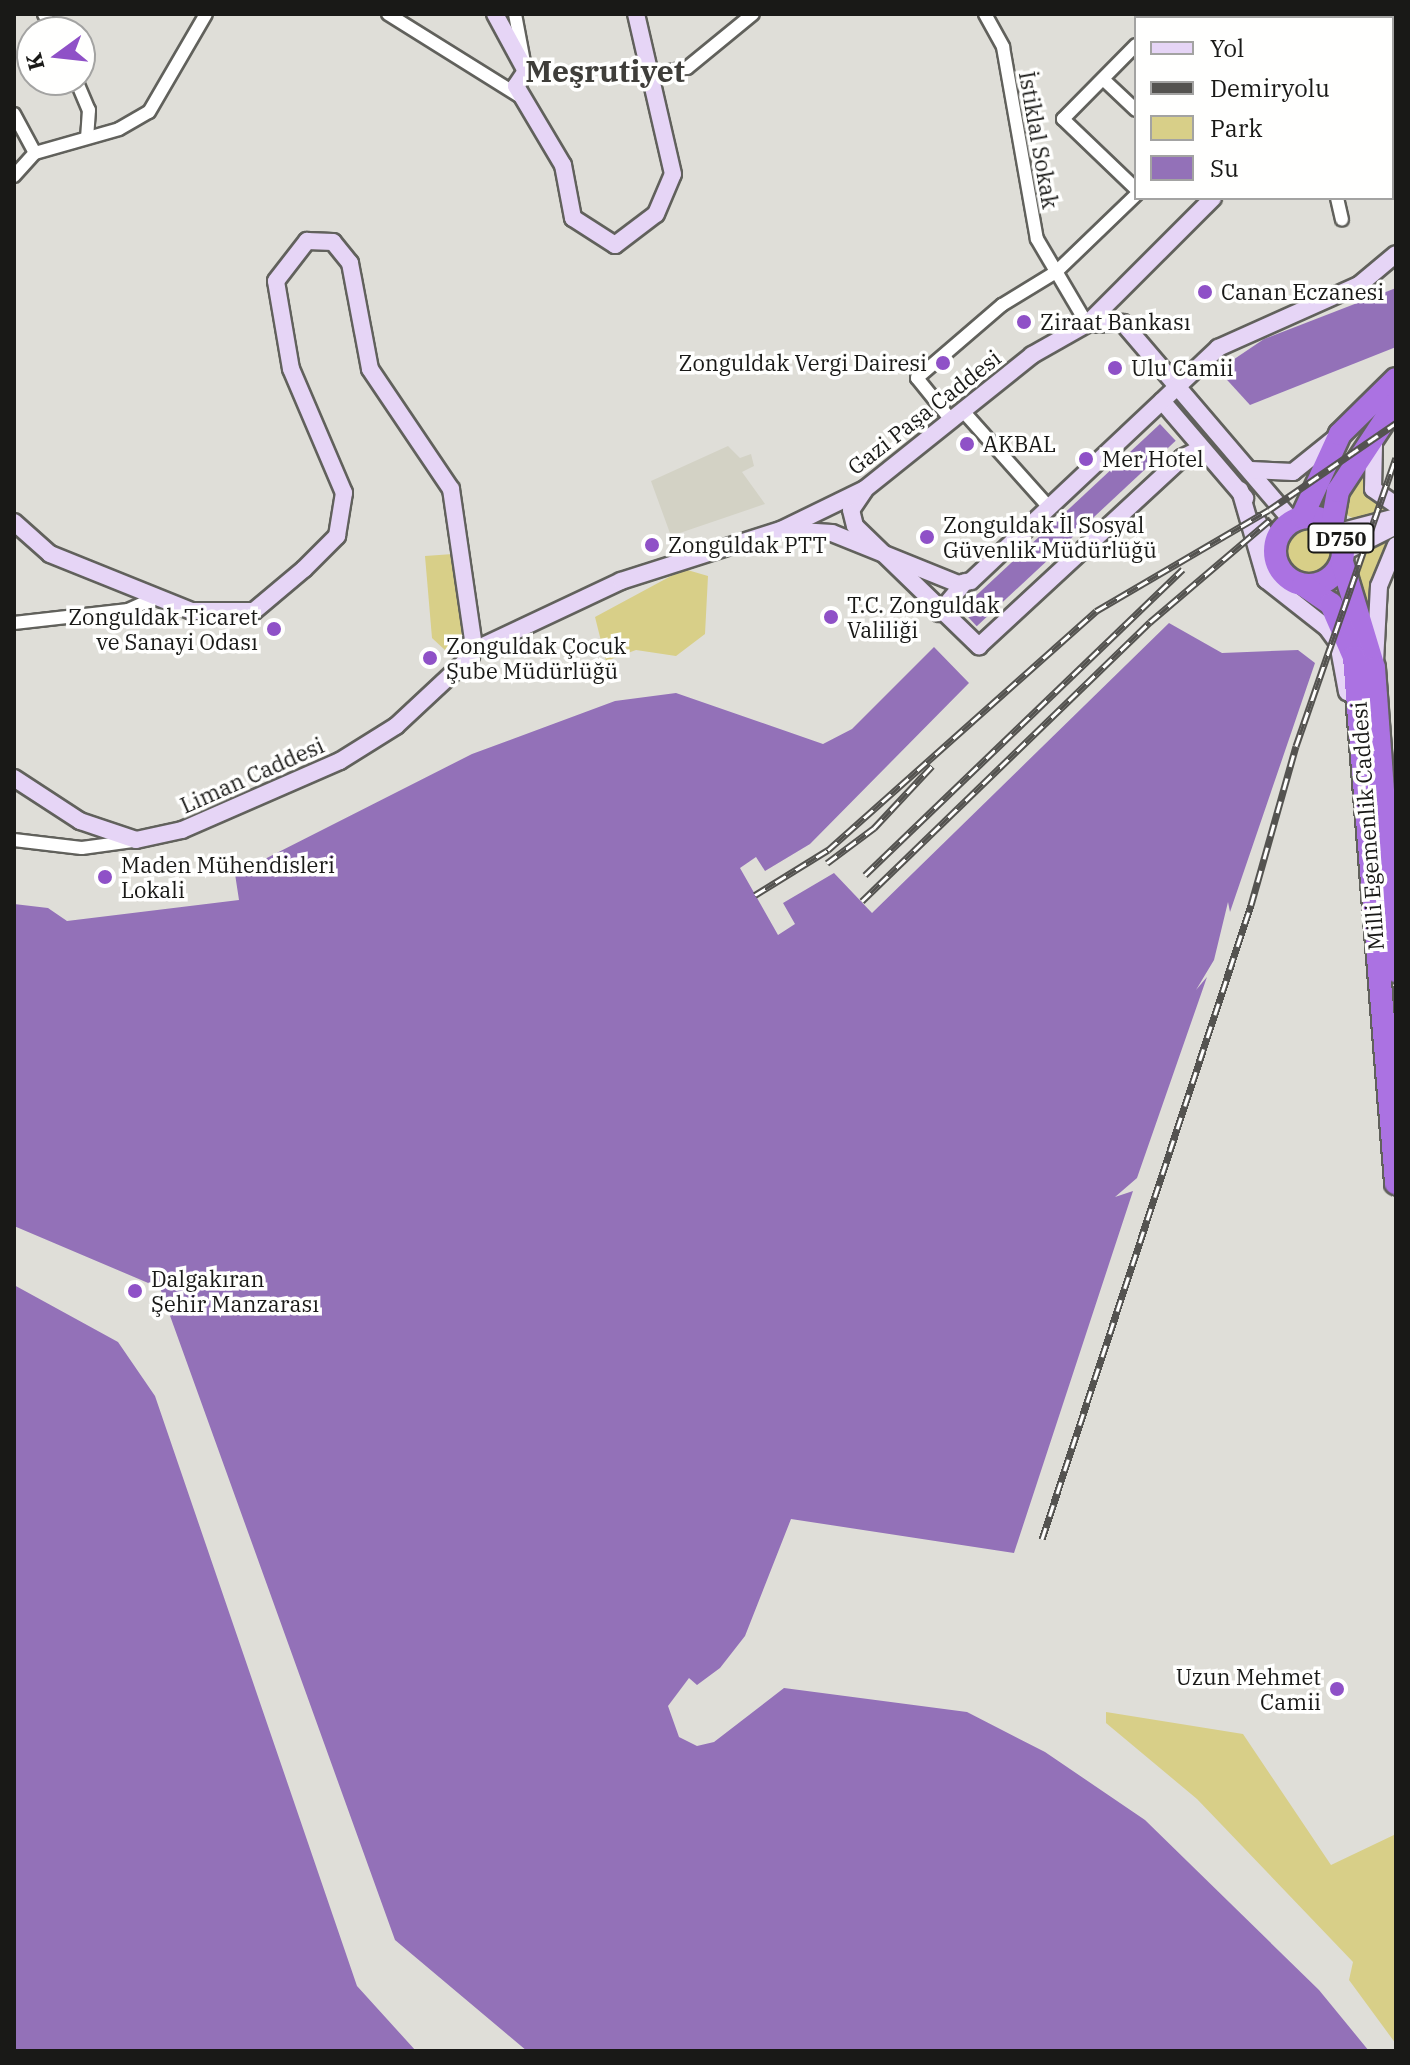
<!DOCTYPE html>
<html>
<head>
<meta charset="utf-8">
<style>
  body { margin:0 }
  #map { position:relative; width:1410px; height:2065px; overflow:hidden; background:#dfded8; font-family:"IBM Plex Serif",serif }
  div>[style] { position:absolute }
  .built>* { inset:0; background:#d3d2c5 }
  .green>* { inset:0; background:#d8cf88 }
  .round { border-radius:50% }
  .water>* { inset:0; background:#9371b8; transform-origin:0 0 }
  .roads { filter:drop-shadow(2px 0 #61615c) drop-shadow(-2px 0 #61615c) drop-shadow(0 2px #61615c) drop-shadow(0 -2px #61615c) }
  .street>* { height:12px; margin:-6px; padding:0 6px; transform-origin:6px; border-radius:6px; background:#fff }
  .secondary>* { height:16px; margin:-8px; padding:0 8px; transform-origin:8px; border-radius:8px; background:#e6d5f6 }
  .highway>* { height:22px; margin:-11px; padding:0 11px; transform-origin:11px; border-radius:11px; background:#ab72e2 }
  .highway>.ring { margin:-11px; padding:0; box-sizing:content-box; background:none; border:22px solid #ab72e2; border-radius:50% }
  .rail>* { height:7px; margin-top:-3.5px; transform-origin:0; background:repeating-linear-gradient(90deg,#fffffe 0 12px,#545350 0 24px); box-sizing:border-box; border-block:2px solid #545350 }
  .dots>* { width:22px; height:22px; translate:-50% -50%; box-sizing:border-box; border:4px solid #fffffe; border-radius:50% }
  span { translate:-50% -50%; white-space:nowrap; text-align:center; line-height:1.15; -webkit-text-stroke:7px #fffffe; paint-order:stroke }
  .shield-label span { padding:2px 6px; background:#fffffe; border:2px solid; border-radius:6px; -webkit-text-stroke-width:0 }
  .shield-label { font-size:20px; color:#191917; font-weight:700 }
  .street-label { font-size:22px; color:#191917 }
  .poi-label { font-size:22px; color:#191917 }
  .left { translate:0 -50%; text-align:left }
  .right { translate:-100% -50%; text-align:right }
  .district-label { font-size:30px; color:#3f3e3a; font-weight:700 }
  .frame { position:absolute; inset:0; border:16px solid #191917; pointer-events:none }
  .legend { position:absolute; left:1134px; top:16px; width:260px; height:184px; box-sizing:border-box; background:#fffffe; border:2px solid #a3a3a2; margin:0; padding:10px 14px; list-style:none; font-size:24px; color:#191917 }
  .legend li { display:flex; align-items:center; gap:16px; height:40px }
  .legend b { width:40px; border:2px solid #a3a3a2 }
  .north { position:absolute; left:16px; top:16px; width:80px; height:80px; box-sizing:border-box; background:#fffffe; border:2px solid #a3a3a2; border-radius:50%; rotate:255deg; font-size:22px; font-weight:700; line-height:32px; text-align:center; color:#191917 }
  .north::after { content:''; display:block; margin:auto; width:28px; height:36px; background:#8f51c7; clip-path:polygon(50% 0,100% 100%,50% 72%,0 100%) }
</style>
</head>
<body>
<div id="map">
  <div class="built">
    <div style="clip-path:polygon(728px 446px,740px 458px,751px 454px,754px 466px,742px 472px,765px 504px,671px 536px,651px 481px)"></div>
  </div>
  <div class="green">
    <div style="clip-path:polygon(1360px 469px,1367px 491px,1388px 514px,1358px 521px,1345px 514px)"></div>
    <div class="round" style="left:1280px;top:522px;width:58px;height:58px"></div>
    <div style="clip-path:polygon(1396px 533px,1377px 569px,1373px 625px,1356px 576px,1369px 542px)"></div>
    <div style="clip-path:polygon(453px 554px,462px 635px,446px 651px,432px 638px,425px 556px)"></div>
    <div style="clip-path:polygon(684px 569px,708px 576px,705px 634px,676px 656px,636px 650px,606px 661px,595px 617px)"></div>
    <div style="clip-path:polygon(1106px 1712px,1243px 1734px,1331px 1865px,1396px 1834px,1396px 2044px,1349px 1980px,1353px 1962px,1197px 1799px,1106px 1723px)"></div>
  </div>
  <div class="water">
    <div style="clip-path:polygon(1396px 288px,1396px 347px,1250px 405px,1218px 370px,1264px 339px)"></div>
    <div style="left:1160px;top:424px;width:23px;height:272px;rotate:47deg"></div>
    <div style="clip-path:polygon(1169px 623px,1222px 653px,1298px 650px,1315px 663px,1230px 912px,1228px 902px,1214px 960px,1196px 990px,1207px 977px,1137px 1178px,1115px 1197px,1133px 1191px,1014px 1553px,791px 1519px,745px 1636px,720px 1668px,697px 1685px,689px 1678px,668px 1706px,679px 1737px,697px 1746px,714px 1742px,784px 1688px,967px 1712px,1045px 1752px,1145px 1820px,1319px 1990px,1369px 2051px,527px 2051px,395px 1940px,160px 1288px,14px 1226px,14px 904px,48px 908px,67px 921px,239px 900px,235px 874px,472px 754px,615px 701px,676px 693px,823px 744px,852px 729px,934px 647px,969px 683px,810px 844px,765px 871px,756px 857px,740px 868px,778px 935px,795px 924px,783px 903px,834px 873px,872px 913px)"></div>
    <div style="clip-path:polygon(14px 1285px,118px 1342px,155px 1396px,357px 1986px,416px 2051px,14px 2051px)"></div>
  </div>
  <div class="roads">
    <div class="street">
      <div style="left:44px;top:14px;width:21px;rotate:61deg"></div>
      <div style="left:388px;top:14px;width:157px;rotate:32deg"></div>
      <div style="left:515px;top:14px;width:49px;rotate:79.4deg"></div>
      <div style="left:985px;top:14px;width:38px;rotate:61deg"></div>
      <div style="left:1003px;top:47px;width:195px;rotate:80deg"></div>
      <div style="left:1037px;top:239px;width:99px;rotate:59.5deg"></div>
      <div style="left:1182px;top:14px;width:5px;rotate:53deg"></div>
      <div style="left:1162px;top:18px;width:6px;rotate:-45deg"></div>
      <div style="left:1299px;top:18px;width:6px;rotate:-45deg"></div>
      <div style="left:1136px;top:45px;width:104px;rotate:134.6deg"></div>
      <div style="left:1063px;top:119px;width:101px;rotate:43.8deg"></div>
      <div style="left:655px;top:74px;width:33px;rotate:-11deg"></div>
      <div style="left:687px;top:68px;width:85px;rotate:-39.3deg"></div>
      <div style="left:1103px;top:79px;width:45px;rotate:43.2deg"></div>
      <div style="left:76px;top:80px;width:33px;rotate:67deg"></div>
      <div style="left:89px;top:110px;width:27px;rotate:94deg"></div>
      <div style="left:14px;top:114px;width:44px;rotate:61.7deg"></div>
      <div style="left:14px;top:176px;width:31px;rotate:-48deg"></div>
      <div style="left:35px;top:153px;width:87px;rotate:-15.9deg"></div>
      <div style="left:119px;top:129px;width:34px;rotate:-30deg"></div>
      <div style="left:149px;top:112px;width:113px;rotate:-59.8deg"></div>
      <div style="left:1337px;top:198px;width:22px;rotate:77deg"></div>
      <div style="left:963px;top:411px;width:127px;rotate:48.2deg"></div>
      <div style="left:951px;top:420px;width:54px;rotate:-129deg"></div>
      <div style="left:917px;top:378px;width:112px;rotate:-40.7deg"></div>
      <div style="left:1002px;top:305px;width:63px;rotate:-31.4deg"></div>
      <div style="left:1056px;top:272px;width:111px;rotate:-43.9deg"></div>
      <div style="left:14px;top:623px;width:115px;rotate:-6.5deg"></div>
      <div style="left:128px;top:610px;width:30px;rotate:-24deg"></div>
      <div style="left:14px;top:840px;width:68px;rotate:6.7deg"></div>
      <div style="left:82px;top:848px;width:51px;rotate:-7.8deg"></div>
    </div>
    <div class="secondary">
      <div style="left:495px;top:14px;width:65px;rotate:61.5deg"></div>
      <div style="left:526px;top:71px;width:18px;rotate:124deg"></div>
      <div style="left:516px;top:86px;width:92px;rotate:59.3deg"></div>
      <div style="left:563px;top:165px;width:54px;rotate:79.3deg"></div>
      <div style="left:573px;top:218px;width:50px;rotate:32.7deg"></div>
      <div style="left:615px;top:245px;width:51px;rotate:-37.1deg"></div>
      <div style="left:656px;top:214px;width:43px;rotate:-67deg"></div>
      <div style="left:673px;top:174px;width:164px;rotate:-103deg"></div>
      <div style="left:1387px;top:18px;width:5px;rotate:-53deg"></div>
      <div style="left:1392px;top:88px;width:6px;rotate:45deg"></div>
      <div style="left:1087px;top:324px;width:36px;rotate:-2deg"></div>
      <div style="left:1123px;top:323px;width:260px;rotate:49.5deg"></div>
      <div style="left:1162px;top:401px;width:128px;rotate:49.4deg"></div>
      <div style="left:1374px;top:445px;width:44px;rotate:91.3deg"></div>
      <div style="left:1373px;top:489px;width:28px;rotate:35deg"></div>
      <div style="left:1251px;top:470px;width:42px;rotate:2.7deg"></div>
      <div style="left:1293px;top:472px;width:51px;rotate:-38.7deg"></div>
      <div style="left:1240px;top:490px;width:94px;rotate:73.9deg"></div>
      <div style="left:1266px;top:580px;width:78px;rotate:38.2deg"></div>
      <div style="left:1327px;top:628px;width:19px;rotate:54deg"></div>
      <div style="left:1338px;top:643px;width:50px;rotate:79.6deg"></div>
      <div style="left:864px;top:491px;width:23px;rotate:124deg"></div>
      <div style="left:851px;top:510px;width:16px;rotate:76deg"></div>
      <div style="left:855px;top:526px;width:173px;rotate:44.1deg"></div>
      <div style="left:979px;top:646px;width:277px;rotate:-42.8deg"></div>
      <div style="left:1182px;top:458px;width:22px;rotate:-27deg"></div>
      <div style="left:14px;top:522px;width:48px;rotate:41.6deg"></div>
      <div style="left:50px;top:554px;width:153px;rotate:21.9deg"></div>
      <div style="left:192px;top:611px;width:62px"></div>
      <div style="left:254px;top:611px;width:65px;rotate:-40deg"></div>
      <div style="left:304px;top:569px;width:47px;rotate:-45deg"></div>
      <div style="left:337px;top:536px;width:44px;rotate:-80.8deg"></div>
      <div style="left:344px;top:493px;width:135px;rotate:-113.1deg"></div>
      <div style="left:291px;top:369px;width:89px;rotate:-99.7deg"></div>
      <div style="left:276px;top:281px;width:51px;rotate:-52.2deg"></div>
      <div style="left:307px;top:241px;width:26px;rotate:2deg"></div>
      <div style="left:333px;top:242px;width:27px;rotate:51deg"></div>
      <div style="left:350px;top:263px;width:108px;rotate:79.3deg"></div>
      <div style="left:370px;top:369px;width:145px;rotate:56deg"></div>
      <div style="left:451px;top:489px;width:153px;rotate:81.7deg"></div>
      <div style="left:1258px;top:522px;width:34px;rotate:60deg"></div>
      <div style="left:783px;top:530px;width:49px;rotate:3.5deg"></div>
      <div style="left:832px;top:533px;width:136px;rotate:22deg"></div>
      <div style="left:958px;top:584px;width:13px;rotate:-13deg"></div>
      <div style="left:971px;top:581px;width:340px;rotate:-43.3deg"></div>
      <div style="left:1218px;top:348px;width:154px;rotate:-24.1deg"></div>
      <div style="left:1359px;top:285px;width:48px;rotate:-40deg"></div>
      <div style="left:1339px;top:532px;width:59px;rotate:-14.7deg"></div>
      <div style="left:1344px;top:552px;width:58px;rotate:-26.6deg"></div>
      <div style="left:939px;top:613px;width:40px;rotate:-50deg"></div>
      <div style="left:485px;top:645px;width:150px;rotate:-25.2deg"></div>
      <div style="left:621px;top:581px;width:168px;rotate:-17.7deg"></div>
      <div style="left:781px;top:530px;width:93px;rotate:-26deg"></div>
      <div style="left:865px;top:489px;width:214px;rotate:-38.7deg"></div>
      <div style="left:1032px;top:355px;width:63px;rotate:-29.4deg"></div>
      <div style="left:1087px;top:324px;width:178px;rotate:-45deg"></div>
      <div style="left:1375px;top:662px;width:76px;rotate:-87deg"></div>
      <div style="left:1379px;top:586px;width:44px;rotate:-67.5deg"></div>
      <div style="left:14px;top:778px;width:79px;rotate:33.1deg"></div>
      <div style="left:80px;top:821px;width:59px;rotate:18.7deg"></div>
      <div style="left:136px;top:840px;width:47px;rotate:-12.3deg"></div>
      <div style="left:182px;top:830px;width:172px;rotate:-23.6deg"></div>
      <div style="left:340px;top:761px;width:66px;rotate:-32deg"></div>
      <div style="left:396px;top:726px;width:103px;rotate:-43deg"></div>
    </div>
    <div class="highway">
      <div class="ring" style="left:1275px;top:517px;width:46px;height:46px"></div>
      <div style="left:1302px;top:517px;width:91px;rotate:-65.4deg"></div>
      <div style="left:1340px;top:434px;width:78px;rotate:-44.5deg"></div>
      <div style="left:1332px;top:525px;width:35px;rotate:-80deg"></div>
      <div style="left:1338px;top:491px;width:105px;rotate:-56.6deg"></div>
      <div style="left:1342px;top:562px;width:111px;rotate:73.2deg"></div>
      <div style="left:1374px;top:668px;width:304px;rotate:85.8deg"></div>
      <div style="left:1303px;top:585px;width:34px;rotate:34deg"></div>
      <div style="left:1331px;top:604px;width:58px;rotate:66.5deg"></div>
      <div style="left:1354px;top:657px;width:528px;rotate:85.43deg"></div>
    </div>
  </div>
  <div class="rail">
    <div style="left:827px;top:863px;width:59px;rotate:-36.7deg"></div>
    <div style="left:874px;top:828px;width:85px;rotate:-46.9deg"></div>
    <div style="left:865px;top:875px;width:441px;rotate:-43.9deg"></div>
    <div style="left:755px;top:895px;width:86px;rotate:-31.7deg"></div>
    <div style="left:828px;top:850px;width:359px;rotate:-41.7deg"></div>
    <div style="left:1096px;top:611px;width:200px;rotate:-30.3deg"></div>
    <div style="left:1269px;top:510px;width:154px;rotate:-34.4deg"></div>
    <div style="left:862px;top:901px;width:401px;rotate:-44.1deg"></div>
    <div style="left:1150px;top:622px;width:159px;rotate:-40.4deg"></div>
    <div style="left:1042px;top:1539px;width:668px;rotate:-71.76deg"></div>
    <div style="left:1251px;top:905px;width:165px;rotate:-74.2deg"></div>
    <div style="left:1296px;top:746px;width:305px;rotate:-70.9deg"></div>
  </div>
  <div class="dots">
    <div style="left:1205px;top:292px;background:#8f51c7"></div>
    <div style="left:1024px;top:322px;background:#8f51c7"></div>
    <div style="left:943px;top:363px;background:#8f51c7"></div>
    <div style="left:1115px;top:368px;background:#8f51c7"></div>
    <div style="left:967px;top:444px;background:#8f51c7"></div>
    <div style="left:1086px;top:459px;background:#8f51c7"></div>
    <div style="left:927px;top:537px;background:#8f51c7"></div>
    <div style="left:652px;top:545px;background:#8f51c7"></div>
    <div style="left:831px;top:617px;background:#8f51c7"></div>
    <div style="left:274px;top:629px;background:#8f51c7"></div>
    <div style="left:430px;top:658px;background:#8f51c7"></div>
    <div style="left:105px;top:877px;background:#8f51c7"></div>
    <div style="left:135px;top:1291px;background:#8f51c7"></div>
    <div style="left:1337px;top:1689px;background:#8f51c7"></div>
  </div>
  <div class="shield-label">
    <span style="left:1341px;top:538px">D750</span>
  </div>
  <div class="street-label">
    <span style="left:1039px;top:140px;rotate:80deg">İstiklal Sokak</span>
    <span style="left:924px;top:412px;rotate:-38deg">Gazi Paşa Caddesi</span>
    <span style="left:252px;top:775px;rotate:-24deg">Liman Caddesi</span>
    <span style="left:1367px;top:826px;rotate:-94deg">Milli Egemenlik Caddesi</span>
  </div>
  <div class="poi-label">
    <span class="left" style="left:1221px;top:292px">Canan Eczanesi</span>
    <span class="left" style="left:1040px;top:322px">Ziraat Bankası</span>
    <span class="right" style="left:927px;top:363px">Zonguldak Vergi Dairesi</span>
    <span class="left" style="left:1131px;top:368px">Ulu Camii</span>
    <span class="left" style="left:983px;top:444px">AKBAL</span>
    <span class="left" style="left:1102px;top:459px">Mer Hotel</span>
    <span class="left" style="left:943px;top:537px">Zonguldak İl Sosyal<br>Güvenlik Müdürlüğü</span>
    <span class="left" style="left:668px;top:545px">Zonguldak PTT</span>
    <span class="left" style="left:847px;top:617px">T.C. Zonguldak<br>Valiliği</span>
    <span class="right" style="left:258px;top:629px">Zonguldak Ticaret<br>ve Sanayi Odası</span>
    <span class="left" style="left:446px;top:658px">Zonguldak Çocuk<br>Şube Müdürlüğü</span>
    <span class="left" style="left:121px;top:877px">Maden Mühendisleri<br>Lokali</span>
    <span class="left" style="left:151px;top:1291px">Dalgakıran<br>Şehir Manzarası</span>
    <span class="right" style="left:1321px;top:1689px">Uzun Mehmet<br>Camii</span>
  </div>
  <div class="district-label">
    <span style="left:605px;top:71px">Meşrutiyet</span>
  </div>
  <div class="frame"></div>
  <ul class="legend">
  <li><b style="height:10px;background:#e6d5f6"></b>Yol</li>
  <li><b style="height:10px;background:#545350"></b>Demiryolu</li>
  <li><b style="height:22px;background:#d8cf88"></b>Park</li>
  <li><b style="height:22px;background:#9371b8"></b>Su</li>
  </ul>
  <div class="north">K</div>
</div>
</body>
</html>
